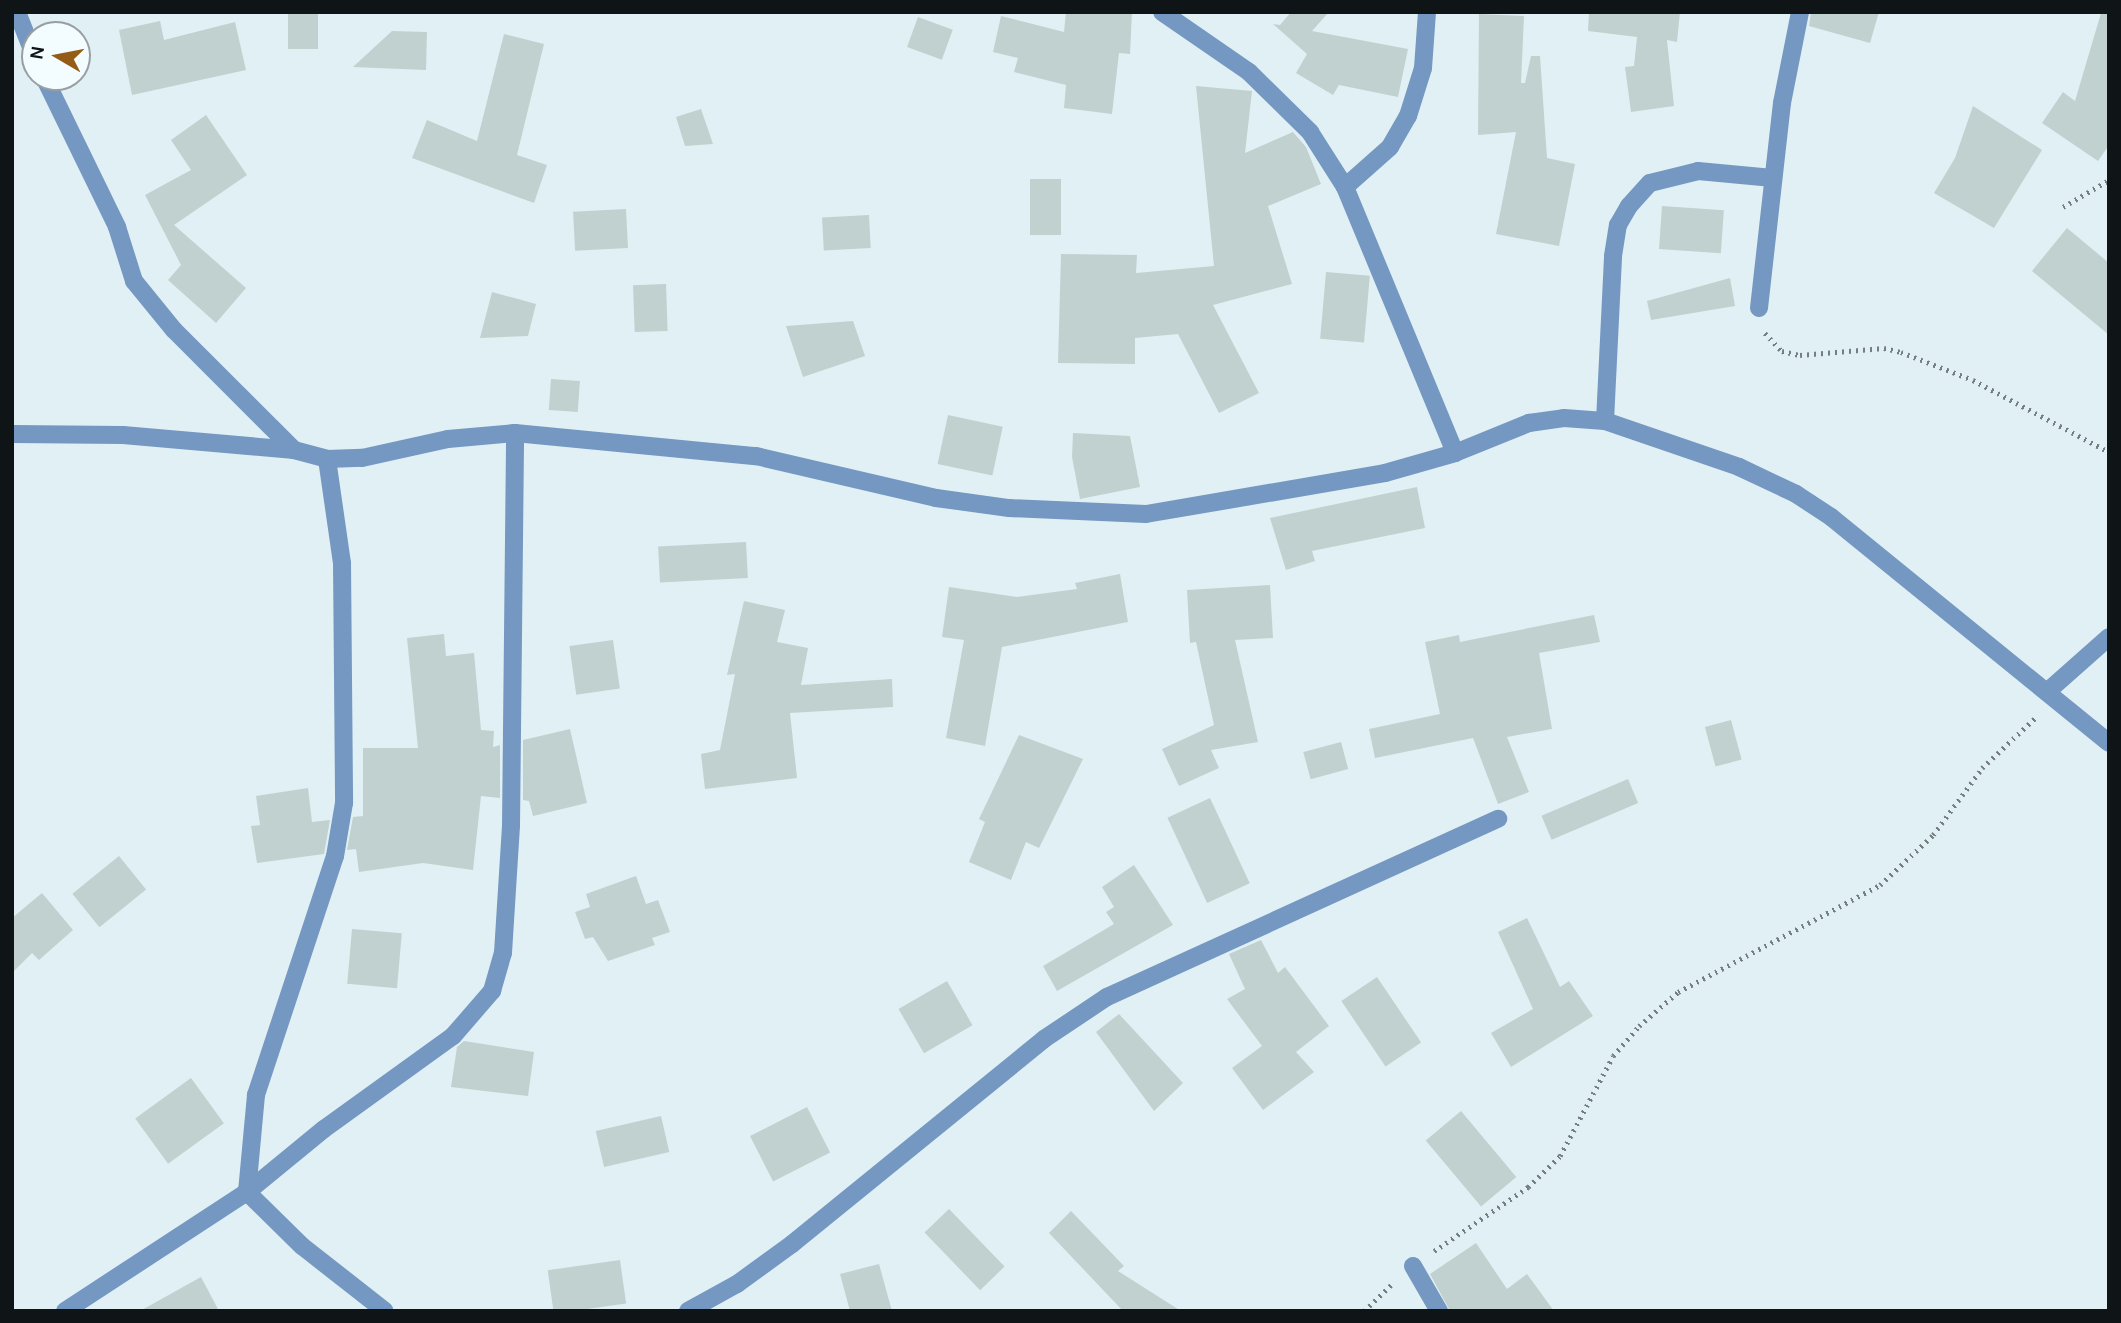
<!DOCTYPE html>
<html>
<head>
<meta charset="utf-8">
<style>
  body { margin:0 }
  #map { position:relative; width:2121px; height:1323px; overflow:hidden; background:#e1f0f5; font-family:Karla,sans-serif }
  div>[style] { position:absolute }
  .building>* { inset:0; background:#c1d1cf; transform-origin:0 0 }
  .path>* { height:4.5px; margin-top:-2.25px; transform-origin:0; background:repeating-linear-gradient(90deg,#757f82 0 2px,transparent 0 7px) }
  .minor>* { height:18px; margin:-9px; padding:0 9px; transform-origin:9px; border-radius:9px; background:#7498c1 }
  span { translate:-50% -50%; white-space:nowrap; text-align:center; line-height:1.15; -webkit-text-stroke:6px #f3fcff; paint-order:stroke }
  .frame { position:absolute; inset:0; border:14px solid #0f1416; pointer-events:none }
  .north { position:absolute; left:21px; top:21px; width:70px; height:70px; box-sizing:border-box; background:#f3fcff; border:2px solid #989fa2; border-radius:50%; rotate:280deg; font-size:19px; font-weight:700; line-height:28px; text-align:center; color:#0f1416 }
  .north::after { content:''; display:block; margin:auto; width:24px; height:32px; background:#945c16; clip-path:polygon(50% 0,100% 100%,50% 72%,0 100%) }
</style>
</head>
<body>
<div id="map">
  <div class="building">
    <div style="left:288px;top:12px;width:30px;height:37px"></div>
    <div style="clip-path:polygon(1066px 12px,1132px 12px,1130px 54px,1119px 53px,1112px 114px,1064px 108px,1066px 85px,1014px 72px,1018px 58px,993px 52px,1001px 16px,1064px 32px)"></div>
    <div style="clip-path:polygon(1291px 12px,1329px 12px,1312px 31px,1408px 49px,1398px 97px,1339px 85px,1333px 95px,1296px 73px,1307px 54px,1273px 24px,1280px 25px)"></div>
    <div style="clip-path:polygon(1589px 12px,1680px 12px,1677px 42px,1667px 40px,1674px 106px,1631px 112px,1625px 67px,1634px 66px,1637px 37px,1588px 31px)"></div>
    <div style="clip-path:polygon(1811px 12px,1879px 12px,1870px 43px,1809px 26px)"></div>
    <div style="clip-path:polygon(2101px 13px,2109px 14px,2109px 145px,2098px 161px,2042px 123px,2063px 92px,2075px 101px)"></div>
    <div style="clip-path:polygon(1479px 14px,1524px 16px,1521px 83px,1525px 83px,1531px 56px,1540px 56px,1547px 158px,1575px 164px,1559px 246px,1496px 234px,1516px 132px,1478px 135px)"></div>
    <div style="left:918px;top:17px;width:37px;height:32px;rotate:20deg"></div>
    <div style="clip-path:polygon(160px 21px,164px 40px,235px 22px,246px 70px,132px 95px,119px 30px)"></div>
    <div style="clip-path:polygon(392px 31px,427px 32px,426px 70px,353px 67px)"></div>
    <div style="clip-path:polygon(504px 34px,544px 44px,517px 155px,547px 165px,534px 203px,412px 158px,427px 120px,477px 141px)"></div>
    <div style="clip-path:polygon(1196px 86px,1252px 91px,1245px 153px,1293px 132px,1306px 147px,1321px 184px,1268px 206px,1292px 284px,1213px 305px,1259px 393px,1219px 413px,1178px 334px,1135px 338px,1135px 364px,1058px 363px,1061px 254px,1137px 255px,1136px 273px,1214px 266px)"></div>
    <div style="clip-path:polygon(1973px 106px,2042px 150px,1994px 228px,1934px 193px,1955px 158px)"></div>
    <div style="clip-path:polygon(701px 109px,713px 144px,685px 146px,676px 117px)"></div>
    <div style="clip-path:polygon(206px 115px,247px 175px,174px 225px,246px 288px,216px 323px,168px 280px,181px 265px,145px 195px,191px 170px,171px 140px)"></div>
    <div style="left:1030px;top:179px;width:31px;height:56px"></div>
    <div style="left:1662px;top:206px;width:62px;height:43px;rotate:4deg"></div>
    <div style="left:626px;top:209px;width:39px;height:53px;rotate:87deg"></div>
    <div style="left:869px;top:215px;width:33px;height:47px;rotate:87deg"></div>
    <div style="clip-path:polygon(2067px 228px,2109px 263px,2109px 335px,2032px 271px)"></div>
    <div style="left:1326px;top:272px;width:44px;height:67px;rotate:5deg"></div>
    <div style="clip-path:polygon(1730px 278px,1735px 306px,1651px 320px,1647px 301px)"></div>
    <div style="left:666px;top:284px;width:47px;height:33px;rotate:88deg"></div>
    <div style="clip-path:polygon(492px 292px,536px 304px,528px 336px,480px 338px)"></div>
    <div style="clip-path:polygon(853px 321px,865px 356px,803px 377px,786px 326px)"></div>
    <div style="left:551px;top:379px;width:29px;height:31px;rotate:4deg"></div>
    <div style="left:948px;top:415px;width:56px;height:50px;rotate:12deg"></div>
    <div style="clip-path:polygon(1073px 433px,1130px 436px,1140px 487px,1080px 499px,1072px 457px)"></div>
    <div style="clip-path:polygon(1417px 487px,1425px 528px,1312px 551px,1315px 561px,1286px 570px,1270px 518px)"></div>
    <div style="left:746px;top:542px;width:36px;height:88px;rotate:87deg"></div>
    <div style="clip-path:polygon(1120px 574px,1128px 622px,1002px 647px,985px 746px,946px 738px,964px 640px,942px 637px,949px 587px,1017px 597px,1077px 589px,1075px 583px)"></div>
    <div style="clip-path:polygon(1270px 585px,1273px 638px,1235px 640px,1258px 742px,1211px 750px,1219px 768px,1179px 786px,1162px 749px,1214px 725px,1196px 642px,1190px 643px,1187px 590px)"></div>
    <div style="clip-path:polygon(744px 601px,785px 610px,777px 642px,808px 648px,801px 685px,892px 679px,893px 707px,790px 713px,797px 778px,705px 789px,701px 754px,720px 750px,735px 674px,727px 675px)"></div>
    <div style="clip-path:polygon(1594px 615px,1600px 642px,1539px 653px,1552px 729px,1507px 737px,1529px 792px,1498px 804px,1473px 738px,1375px 758px,1369px 729px,1440px 714px,1425px 642px,1459px 635px,1460px 642px)"></div>
    <div style="clip-path:polygon(444px 634px,446px 656px,474px 653px,481px 730px,494px 731px,493px 747px,500px 745px,500px 798px,481px 796px,473px 870px,423px 863px,359px 872px,356px 849px,347px 850px,353px 817px,363px 816px,363px 748px,418px 748px,407px 638px)"></div>
    <div style="left:613px;top:640px;width:49px;height:44px;rotate:82deg"></div>
    <div style="left:1731px;top:720px;width:41px;height:27px;rotate:75deg"></div>
    <div style="clip-path:polygon(570px 729px,587px 803px,533px 816px,529px 801px,523px 800px,523px 740px)"></div>
    <div style="clip-path:polygon(1019px 735px,1083px 759px,1039px 848px,1026px 842px,1011px 880px,969px 862px,985px 822px,979px 819px)"></div>
    <div style="left:1341px;top:742px;width:28px;height:39px;rotate:75deg"></div>
    <div style="left:1628px;top:779px;width:26px;height:94px;rotate:67deg"></div>
    <div style="clip-path:polygon(308px 788px,312px 822px,330px 820px,324px 854px,257px 863px,251px 826px,260px 825px,256px 796px)"></div>
    <div style="left:1210px;top:798px;width:94px;height:47px;rotate:65deg"></div>
    <div style="left:119px;top:856px;width:43px;height:60px;rotate:51deg"></div>
    <div style="clip-path:polygon(1134px 865px,1173px 925px,1057px 991px,1043px 966px,1114px 924px,1106px 912px,1114px 907px,1102px 887px)"></div>
    <div style="clip-path:polygon(636px 876px,646px 904px,658px 900px,670px 932px,652px 938px,655px 945px,608px 961px,593px 937px,585px 939px,575px 912px,590px 907px,586px 894px)"></div>
    <div style="clip-path:polygon(42px 893px,73px 930px,39px 960px,32px 953px,12px 973px,12px 918px)"></div>
    <div style="clip-path:polygon(1527px 918px,1560px 987px,1569px 981px,1593px 1016px,1511px 1067px,1491px 1033px,1533px 1009px,1498px 932px)"></div>
    <div style="left:352px;top:929px;width:50px;height:55px;rotate:5deg"></div>
    <div style="clip-path:polygon(1261px 940px,1278px 973px,1285px 967px,1329px 1026px,1296px 1052px,1314px 1072px,1263px 1110px,1232px 1068px,1262px 1046px,1227px 999px,1245px 989px,1229px 954px)"></div>
    <div style="left:1377px;top:977px;width:79px;height:43px;rotate:56deg"></div>
    <div style="left:947px;top:981px;width:51px;height:56px;rotate:60deg"></div>
    <div style="clip-path:polygon(1119px 1014px,1183px 1083px,1154px 1111px,1096px 1032px)"></div>
    <div style="clip-path:polygon(464px 1041px,534px 1052px,528px 1096px,451px 1087px,457px 1047px)"></div>
    <div style="left:191px;top:1078px;width:56px;height:69px;rotate:54deg"></div>
    <div style="left:807px;top:1107px;width:51px;height:64px;rotate:63deg"></div>
    <div style="left:1461px;top:1111px;width:86px;height:46px;rotate:50deg"></div>
    <div style="left:661px;top:1116px;width:37px;height:67px;rotate:77deg"></div>
    <div style="left:949px;top:1209px;width:80px;height:34px;rotate:46deg"></div>
    <div style="clip-path:polygon(1071px 1211px,1124px 1266px,1118px 1271px,1181px 1311px,1123px 1311px,1049px 1233px)"></div>
    <div style="clip-path:polygon(1476px 1243px,1507px 1289px,1527px 1274px,1554px 1311px,1450px 1311px,1430px 1274px)"></div>
    <div style="left:620px;top:1260px;width:44px;height:73px;rotate:82deg"></div>
    <div style="clip-path:polygon(879px 1264px,892px 1311px,850px 1311px,840px 1274px)"></div>
    <div style="clip-path:polygon(201px 1277px,219px 1311px,140px 1311px)"></div>
  </div>
  <div class="path">
    <div style="left:2063px;top:207px;width:53px;rotate:-30.4deg"></div>
    <div style="left:1765px;top:333px;width:25px;rotate:47deg"></div>
    <div style="left:1782px;top:351px;width:18px;rotate:13deg"></div>
    <div style="left:1800px;top:355px;width:84px;rotate:-4.8deg"></div>
    <div style="left:1884px;top:348px;width:17px;rotate:13deg"></div>
    <div style="left:1901px;top:352px;width:77px;rotate:21.3deg"></div>
    <div style="left:1973px;top:380px;width:154px;rotate:27.9deg"></div>
    <div style="left:1434px;top:1251px;width:114px;rotate:-34.2deg"></div>
    <div style="left:1528px;top:1187px;width:45px;rotate:-44.1deg"></div>
    <div style="left:1560px;top:1156px;width:113px;rotate:-62.1deg"></div>
    <div style="left:1613px;top:1056px;width:40px;rotate:-49deg"></div>
    <div style="left:1639px;top:1026px;width:52px;rotate:-41.1deg"></div>
    <div style="left:1678px;top:992px;width:229px;rotate:-27.9deg"></div>
    <div style="left:1880px;top:885px;width:73px;rotate:-43.3deg"></div>
    <div style="left:1933px;top:835px;width:83px;rotate:-53.8deg"></div>
    <div style="left:1982px;top:768px;width:73px;rotate:-43.3deg"></div>
    <div style="left:1364px;top:1311px;width:42px;rotate:-44deg"></div>
  </div>
  <div class="minor">
    <div style="left:17px;top:12px;width:48px;rotate:68.2deg"></div>
    <div style="left:1162px;top:12px;width:106px;rotate:34.6deg"></div>
    <div style="left:1249px;top:72px;width:86px;rotate:44.5deg"></div>
    <div style="left:1310px;top:132px;width:65px;rotate:57.5deg"></div>
    <div style="left:1345px;top:187px;width:288px;rotate:67.5deg"></div>
    <div style="left:44px;top:77px;width:167px;rotate:64deg"></div>
    <div style="left:117px;top:227px;width:57px;rotate:72.5deg"></div>
    <div style="left:134px;top:281px;width:63px;rotate:50.8deg"></div>
    <div style="left:174px;top:330px;width:170px;rotate:45deg"></div>
    <div style="left:1345px;top:187px;width:60px;rotate:-41.6deg"></div>
    <div style="left:1390px;top:147px;width:36px;rotate:-60deg"></div>
    <div style="left:1408px;top:116px;width:50px;rotate:-72.6deg"></div>
    <div style="left:1423px;top:68px;width:56px;rotate:-85.9deg"></div>
    <div style="left:1759px;top:308px;width:206px;rotate:-83.6deg"></div>
    <div style="left:1782px;top:103px;width:93px;rotate:-78.8deg"></div>
    <div style="left:1605px;top:421px;width:165px;rotate:-87.2deg"></div>
    <div style="left:1613px;top:256px;width:31px;rotate:-81deg"></div>
    <div style="left:1618px;top:225px;width:22px;rotate:-60deg"></div>
    <div style="left:1629px;top:206px;width:31px;rotate:-48deg"></div>
    <div style="left:1650px;top:183px;width:49px;rotate:-14deg"></div>
    <div style="left:1698px;top:171px;width:75px;rotate:5.3deg"></div>
    <div style="left:12px;top:434px;width:111px;rotate:0.5deg"></div>
    <div style="left:123px;top:435px;width:172px;rotate:5deg"></div>
    <div style="left:294px;top:450px;width:34px;rotate:15deg"></div>
    <div style="left:327px;top:459px;width:35px;rotate:-2deg"></div>
    <div style="left:362px;top:458px;width:88px;rotate:-12.5deg"></div>
    <div style="left:448px;top:439px;width:67px;rotate:-5.1deg"></div>
    <div style="left:515px;top:433px;width:242px;rotate:5.5deg"></div>
    <div style="left:756px;top:456px;width:185px;rotate:13.1deg"></div>
    <div style="left:936px;top:498px;width:74px;rotate:7.8deg"></div>
    <div style="left:1009px;top:508px;width:137px;rotate:2.5deg"></div>
    <div style="left:1146px;top:514px;width:242px;rotate:-9.7deg"></div>
    <div style="left:1385px;top:473px;width:73px;rotate:-15.9deg"></div>
    <div style="left:1455px;top:453px;width:80px;rotate:-22.1deg"></div>
    <div style="left:1529px;top:423px;width:35px;rotate:-8deg"></div>
    <div style="left:1564px;top:418px;width:41px;rotate:4.2deg"></div>
    <div style="left:1605px;top:421px;width:142px;rotate:18.9deg"></div>
    <div style="left:1739px;top:467px;width:63px;rotate:25.3deg"></div>
    <div style="left:1796px;top:494px;width:42px;rotate:33.3deg"></div>
    <div style="left:1831px;top:517px;width:358px;rotate:39.1deg"></div>
    <div style="left:327px;top:459px;width:105px;rotate:81.8deg"></div>
    <div style="left:342px;top:563px;width:240px;rotate:89.5deg"></div>
    <div style="left:344px;top:803px;width:54px;rotate:99.6deg"></div>
    <div style="left:335px;top:856px;width:252px;rotate:108.3deg"></div>
    <div style="left:256px;top:1095px;width:97px;rotate:95.3deg"></div>
    <div style="left:247px;top:1192px;width:77px;rotate:44.5deg"></div>
    <div style="left:302px;top:1246px;width:105px;rotate:38.1deg"></div>
    <div style="left:2048px;top:691px;width:81px;rotate:-41.5deg"></div>
    <div style="left:1413px;top:1266px;width:52px;rotate:60deg"></div>
    <div style="left:65px;top:1311px;width:217px;rotate:-33.2deg"></div>
    <div style="left:247px;top:1192px;width:99px;rotate:-39.3deg"></div>
    <div style="left:324px;top:1129px;width:159px;rotate:-35.8deg"></div>
    <div style="left:453px;top:1036px;width:60px;rotate:-49.1deg"></div>
    <div style="left:492px;top:991px;width:40px;rotate:-74deg"></div>
    <div style="left:503px;top:953px;width:127px;rotate:-86.4deg"></div>
    <div style="left:511px;top:826px;width:393px;rotate:-89.4deg"></div>
    <div style="left:688px;top:1311px;width:56px;rotate:-28.9deg"></div>
    <div style="left:737px;top:1284px;width:68px;rotate:-36deg"></div>
    <div style="left:792px;top:1244px;width:325px;rotate:-39.1deg"></div>
    <div style="left:1044px;top:1039px;width:76px;rotate:-33.7deg"></div>
    <div style="left:1107px;top:997px;width:430px;rotate:-24.5deg"></div>
  </div>
  <div class="frame"></div>
  <div class="north">N</div>
</div>
</body>
</html>
